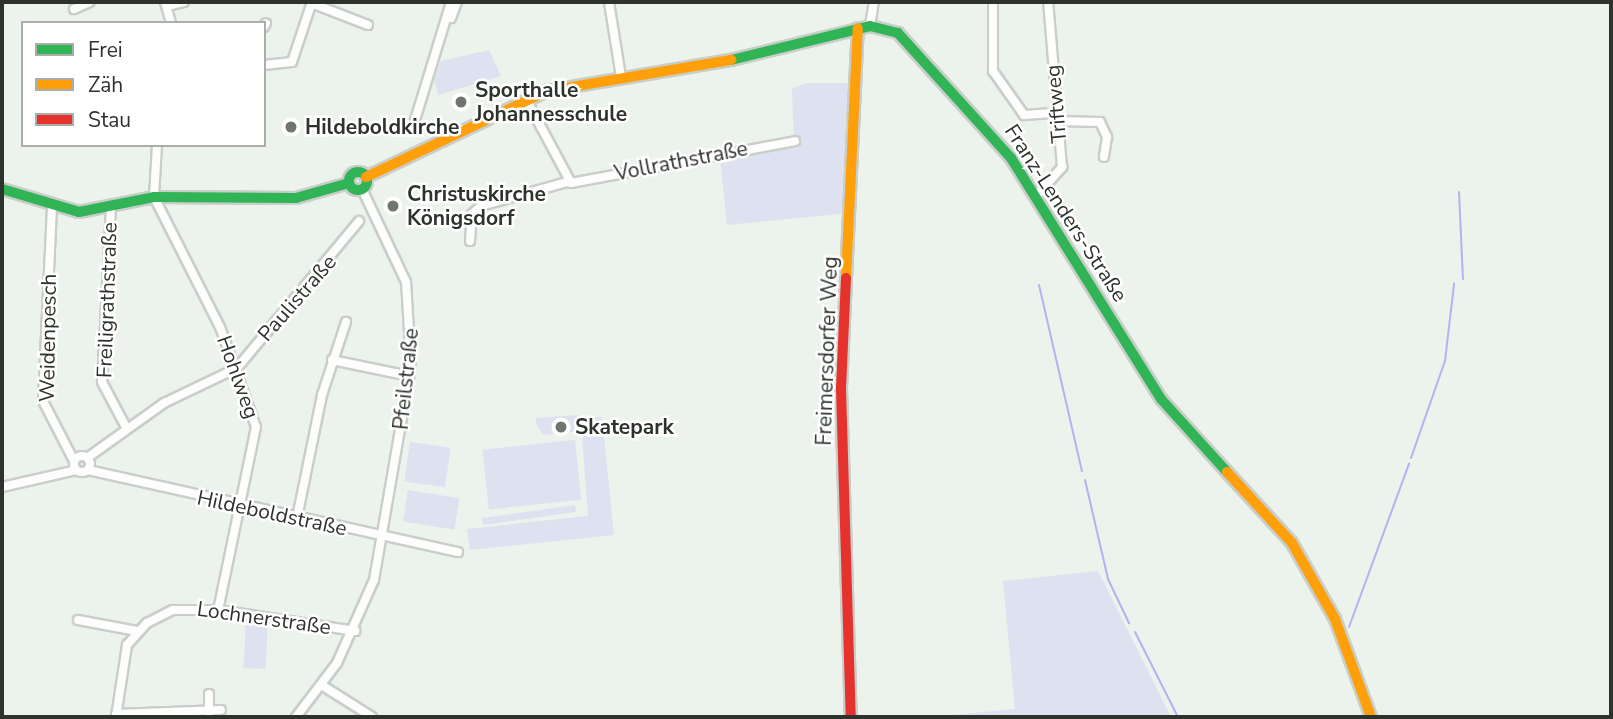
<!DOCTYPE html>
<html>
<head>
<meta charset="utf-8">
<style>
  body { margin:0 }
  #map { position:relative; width:1613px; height:719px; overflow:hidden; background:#ecf2ec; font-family:"Nunito Sans",sans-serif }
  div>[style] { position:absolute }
  .green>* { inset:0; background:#dde1f0; transform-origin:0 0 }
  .stream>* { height:2px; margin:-1px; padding:0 1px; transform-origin:1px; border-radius:1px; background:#b2b3f0 }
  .roads { filter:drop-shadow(2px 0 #c9cec9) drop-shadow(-2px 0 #c9cec9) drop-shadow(0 2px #c9cec9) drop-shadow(0 -2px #c9cec9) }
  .street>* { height:8px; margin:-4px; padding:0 4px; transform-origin:4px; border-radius:4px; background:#fcfdfc }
  .street>.ring { margin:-4px; padding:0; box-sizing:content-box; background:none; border:8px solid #fcfdfc; border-radius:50% }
  .fast>* { height:10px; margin:-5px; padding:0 5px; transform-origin:5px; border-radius:5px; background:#30b455 }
  .fast>.ring { margin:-5px; padding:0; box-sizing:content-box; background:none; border:10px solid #30b455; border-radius:50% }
  .slow>* { height:10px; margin:-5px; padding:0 5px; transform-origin:5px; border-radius:5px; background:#ff9f0a }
  .jam>* { height:10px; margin:-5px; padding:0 5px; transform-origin:5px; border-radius:5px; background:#e5322d }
  .dots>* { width:19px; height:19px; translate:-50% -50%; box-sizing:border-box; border:4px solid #fff; border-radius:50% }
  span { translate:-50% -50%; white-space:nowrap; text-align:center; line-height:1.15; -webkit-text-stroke:5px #fff; paint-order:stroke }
  .poi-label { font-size:21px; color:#2d322d; font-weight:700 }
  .left { translate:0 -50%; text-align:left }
  .street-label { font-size:21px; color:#2d322d }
  .frame { position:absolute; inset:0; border:4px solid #2d322d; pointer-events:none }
  .legend { position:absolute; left:21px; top:21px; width:245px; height:126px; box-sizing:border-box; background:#fff; border:2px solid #abadab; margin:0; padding:9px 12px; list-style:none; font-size:21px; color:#2d322d }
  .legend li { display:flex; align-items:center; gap:14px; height:35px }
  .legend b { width:35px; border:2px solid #abadab }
</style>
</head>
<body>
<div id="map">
  <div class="green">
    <div style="clip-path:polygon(489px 50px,501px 76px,438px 95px,434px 79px,441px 61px)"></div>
    <div style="clip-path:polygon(806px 83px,850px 83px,849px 213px,727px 225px,720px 158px,794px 144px,792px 89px)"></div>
    <div style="clip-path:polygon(579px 415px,581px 431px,543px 435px,536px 423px,536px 418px)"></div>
    <div style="clip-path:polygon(602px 417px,614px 535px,470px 550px,467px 529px,588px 516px,581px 420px)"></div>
    <div style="left:575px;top:440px;width:60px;height:93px;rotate:84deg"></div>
    <div style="left:410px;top:442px;width:41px;height:40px;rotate:8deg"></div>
    <div style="left:408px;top:490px;width:52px;height:32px;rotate:9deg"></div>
    <div style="left:575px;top:505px;width:7px;height:94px;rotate:82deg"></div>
    <div style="clip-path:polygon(1098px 571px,1171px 717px,931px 717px,1015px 709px,1003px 581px)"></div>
    <div style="left:246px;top:620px;width:22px;height:48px;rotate:3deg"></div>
  </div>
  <div class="stream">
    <div style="left:1459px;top:192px;width:87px;rotate:87.4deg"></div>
    <div style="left:1039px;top:285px;width:191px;rotate:77deg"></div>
    <div style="left:1411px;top:458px;width:103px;rotate:-70.7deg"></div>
    <div style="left:1445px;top:361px;width:78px;rotate:-83.3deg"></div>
    <div style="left:1085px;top:480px;width:102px;rotate:76.9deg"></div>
    <div style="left:1108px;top:579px;width:49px;rotate:64.5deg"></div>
    <div style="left:1349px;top:627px;width:174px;rotate:-69.8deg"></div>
    <div style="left:1135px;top:632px;width:95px;rotate:63.2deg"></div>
  </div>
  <div class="roads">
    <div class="street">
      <div style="left:165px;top:2px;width:22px;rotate:74deg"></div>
      <div style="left:609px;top:2px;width:76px;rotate:80.9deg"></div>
      <div style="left:993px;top:2px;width:69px;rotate:90deg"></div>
      <div style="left:993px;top:71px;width:54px;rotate:54.8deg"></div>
      <div style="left:1024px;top:115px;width:32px;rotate:-4deg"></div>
      <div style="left:311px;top:3px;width:61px;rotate:21.1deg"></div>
      <div style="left:167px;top:6px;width:17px;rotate:-13deg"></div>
      <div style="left:74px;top:9px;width:17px;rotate:-24deg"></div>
      <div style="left:451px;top:18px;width:17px;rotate:-69deg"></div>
      <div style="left:870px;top:26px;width:24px;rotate:-81deg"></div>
      <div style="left:264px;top:27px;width:4px;rotate:-63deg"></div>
      <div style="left:264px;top:65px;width:28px;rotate:-6deg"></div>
      <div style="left:292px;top:62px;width:63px;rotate:-71.6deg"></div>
      <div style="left:526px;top:99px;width:95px;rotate:61.8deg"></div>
      <div style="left:571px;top:183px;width:228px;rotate:-10.6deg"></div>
      <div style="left:415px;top:120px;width:123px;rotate:-73deg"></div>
      <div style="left:1058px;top:121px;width:42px;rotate:1.4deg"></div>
      <div style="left:1100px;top:122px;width:17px;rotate:65deg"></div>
      <div style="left:1107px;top:137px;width:20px;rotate:99deg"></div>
      <div style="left:157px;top:145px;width:52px;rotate:93.3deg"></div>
      <div style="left:154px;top:197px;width:146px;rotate:63.1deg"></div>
      <div style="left:220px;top:327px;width:106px;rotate:70.2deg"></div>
      <div style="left:256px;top:427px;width:187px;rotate:101.7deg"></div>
      <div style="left:1037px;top:195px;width:38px;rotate:-48deg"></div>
      <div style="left:1062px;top:167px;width:166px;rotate:-94.8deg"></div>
      <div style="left:111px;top:206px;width:176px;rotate:92.9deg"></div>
      <div style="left:102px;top:382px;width:53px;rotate:62deg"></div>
      <div style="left:52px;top:207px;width:194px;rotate:92.7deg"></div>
      <div style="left:43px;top:401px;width:68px;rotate:62.7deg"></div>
      <div style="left:470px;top:241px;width:27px;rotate:-86deg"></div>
      <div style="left:472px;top:214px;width:12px;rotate:-42deg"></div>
      <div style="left:481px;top:206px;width:89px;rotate:-15.6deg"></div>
      <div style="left:332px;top:360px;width:79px;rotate:11.7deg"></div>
      <div class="ring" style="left:74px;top:456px;width:8px;height:8px"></div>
      <div style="left:87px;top:458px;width:95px;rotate:-35.5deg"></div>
      <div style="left:164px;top:403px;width:81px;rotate:-25.6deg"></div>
      <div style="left:237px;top:368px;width:191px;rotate:-50.3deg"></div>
      <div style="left:88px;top:470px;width:379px;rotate:12.5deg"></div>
      <div style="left:2px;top:487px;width:76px;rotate:-12.9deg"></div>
      <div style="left:297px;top:518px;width:126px;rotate:-78.5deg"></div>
      <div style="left:322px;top:395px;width:77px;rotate:-71.8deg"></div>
      <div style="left:78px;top:620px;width:60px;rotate:10.6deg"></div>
      <div style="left:323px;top:686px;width:58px;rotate:32.3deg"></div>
      <div style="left:116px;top:714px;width:105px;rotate:-2.2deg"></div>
      <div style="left:209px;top:714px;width:20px;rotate:-90deg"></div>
      <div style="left:116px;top:717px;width:73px;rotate:-81.3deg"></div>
      <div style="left:127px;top:645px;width:30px;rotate:-48deg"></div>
      <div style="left:147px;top:623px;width:29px;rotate:-27deg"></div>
      <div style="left:173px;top:610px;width:45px"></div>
      <div style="left:218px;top:610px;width:139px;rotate:8.7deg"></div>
      <div style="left:296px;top:717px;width:68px;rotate:-52.8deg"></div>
      <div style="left:337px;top:663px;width:91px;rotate:-66deg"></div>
      <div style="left:374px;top:580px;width:218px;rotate:-80.2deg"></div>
      <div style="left:411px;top:365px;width:83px;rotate:-93.4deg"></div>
      <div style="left:406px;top:282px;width:103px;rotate:-115.3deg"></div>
    </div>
    <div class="fast">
      <div style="left:731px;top:60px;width:143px;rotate:-13.7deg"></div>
      <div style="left:870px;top:26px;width:29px;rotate:14deg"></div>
      <div style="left:898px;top:33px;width:169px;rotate:47.9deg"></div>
      <div style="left:1011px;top:158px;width:284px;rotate:58.1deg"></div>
      <div style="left:1161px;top:399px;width:98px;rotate:47.9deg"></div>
      <div class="ring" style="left:349px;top:172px;width:8px;height:8px"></div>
      <div style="left:2px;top:189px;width:80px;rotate:16.6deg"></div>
      <div style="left:79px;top:212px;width:76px;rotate:-11.3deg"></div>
      <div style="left:154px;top:197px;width:142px;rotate:0.4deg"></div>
      <div style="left:296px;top:198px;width:55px;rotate:-15.8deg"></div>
    </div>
    <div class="slow">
      <div style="left:366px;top:177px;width:200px;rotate:-25.4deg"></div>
      <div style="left:547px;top:91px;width:187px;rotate:-9.6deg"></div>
      <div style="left:846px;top:278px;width:250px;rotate:-87.3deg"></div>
      <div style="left:1227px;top:472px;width:96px;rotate:47.5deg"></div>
      <div style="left:1292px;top:543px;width:87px;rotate:60.5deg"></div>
      <div style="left:1335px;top:619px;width:104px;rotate:69.8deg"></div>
    </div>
    <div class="jam">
      <div style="left:846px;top:278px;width:111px;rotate:92.6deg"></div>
      <div style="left:841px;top:389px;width:328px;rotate:88.3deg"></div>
    </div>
  </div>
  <div class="dots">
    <div style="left:461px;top:102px;background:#707570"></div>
    <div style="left:291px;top:127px;background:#707570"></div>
    <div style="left:393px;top:206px;background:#707570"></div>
    <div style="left:561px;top:427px;background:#707570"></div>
  </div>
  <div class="poi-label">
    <span class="left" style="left:475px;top:102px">Sporthalle<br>Johannesschule</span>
    <span class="left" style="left:305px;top:127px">Hildeboldkirche</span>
    <span class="left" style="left:407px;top:206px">Christuskirche<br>Königsdorf</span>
    <span class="left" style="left:575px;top:427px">Skatepark</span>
  </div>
  <div class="street-label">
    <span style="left:1056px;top:104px;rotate:-95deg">Triftweg</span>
    <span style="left:681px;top:161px;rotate:-11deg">Vollrathstraße</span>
    <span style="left:1066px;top:213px;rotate:57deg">Franz-Lenders-Straße</span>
    <span style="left:297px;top:298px;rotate:-49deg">Paulistraße</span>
    <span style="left:107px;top:300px;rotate:-88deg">Freiligrathstraße</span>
    <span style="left:48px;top:338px;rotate:-89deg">Weidenpesch</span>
    <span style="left:827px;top:351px;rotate:-88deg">Freimersdorfer Weg</span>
    <span style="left:238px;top:377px;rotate:70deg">Hohlweg</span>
    <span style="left:406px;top:379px;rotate:-84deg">Pfeilstraße</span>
    <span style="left:272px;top:513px;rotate:12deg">Hildeboldstraße</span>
    <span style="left:264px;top:618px;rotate:8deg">Lochnerstraße</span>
  </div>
  <div class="frame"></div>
  <ul class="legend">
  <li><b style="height:9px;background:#30b455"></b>Frei</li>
  <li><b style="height:9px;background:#ff9f0a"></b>Zäh</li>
  <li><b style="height:9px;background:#e5322d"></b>Stau</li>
  </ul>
</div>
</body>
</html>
